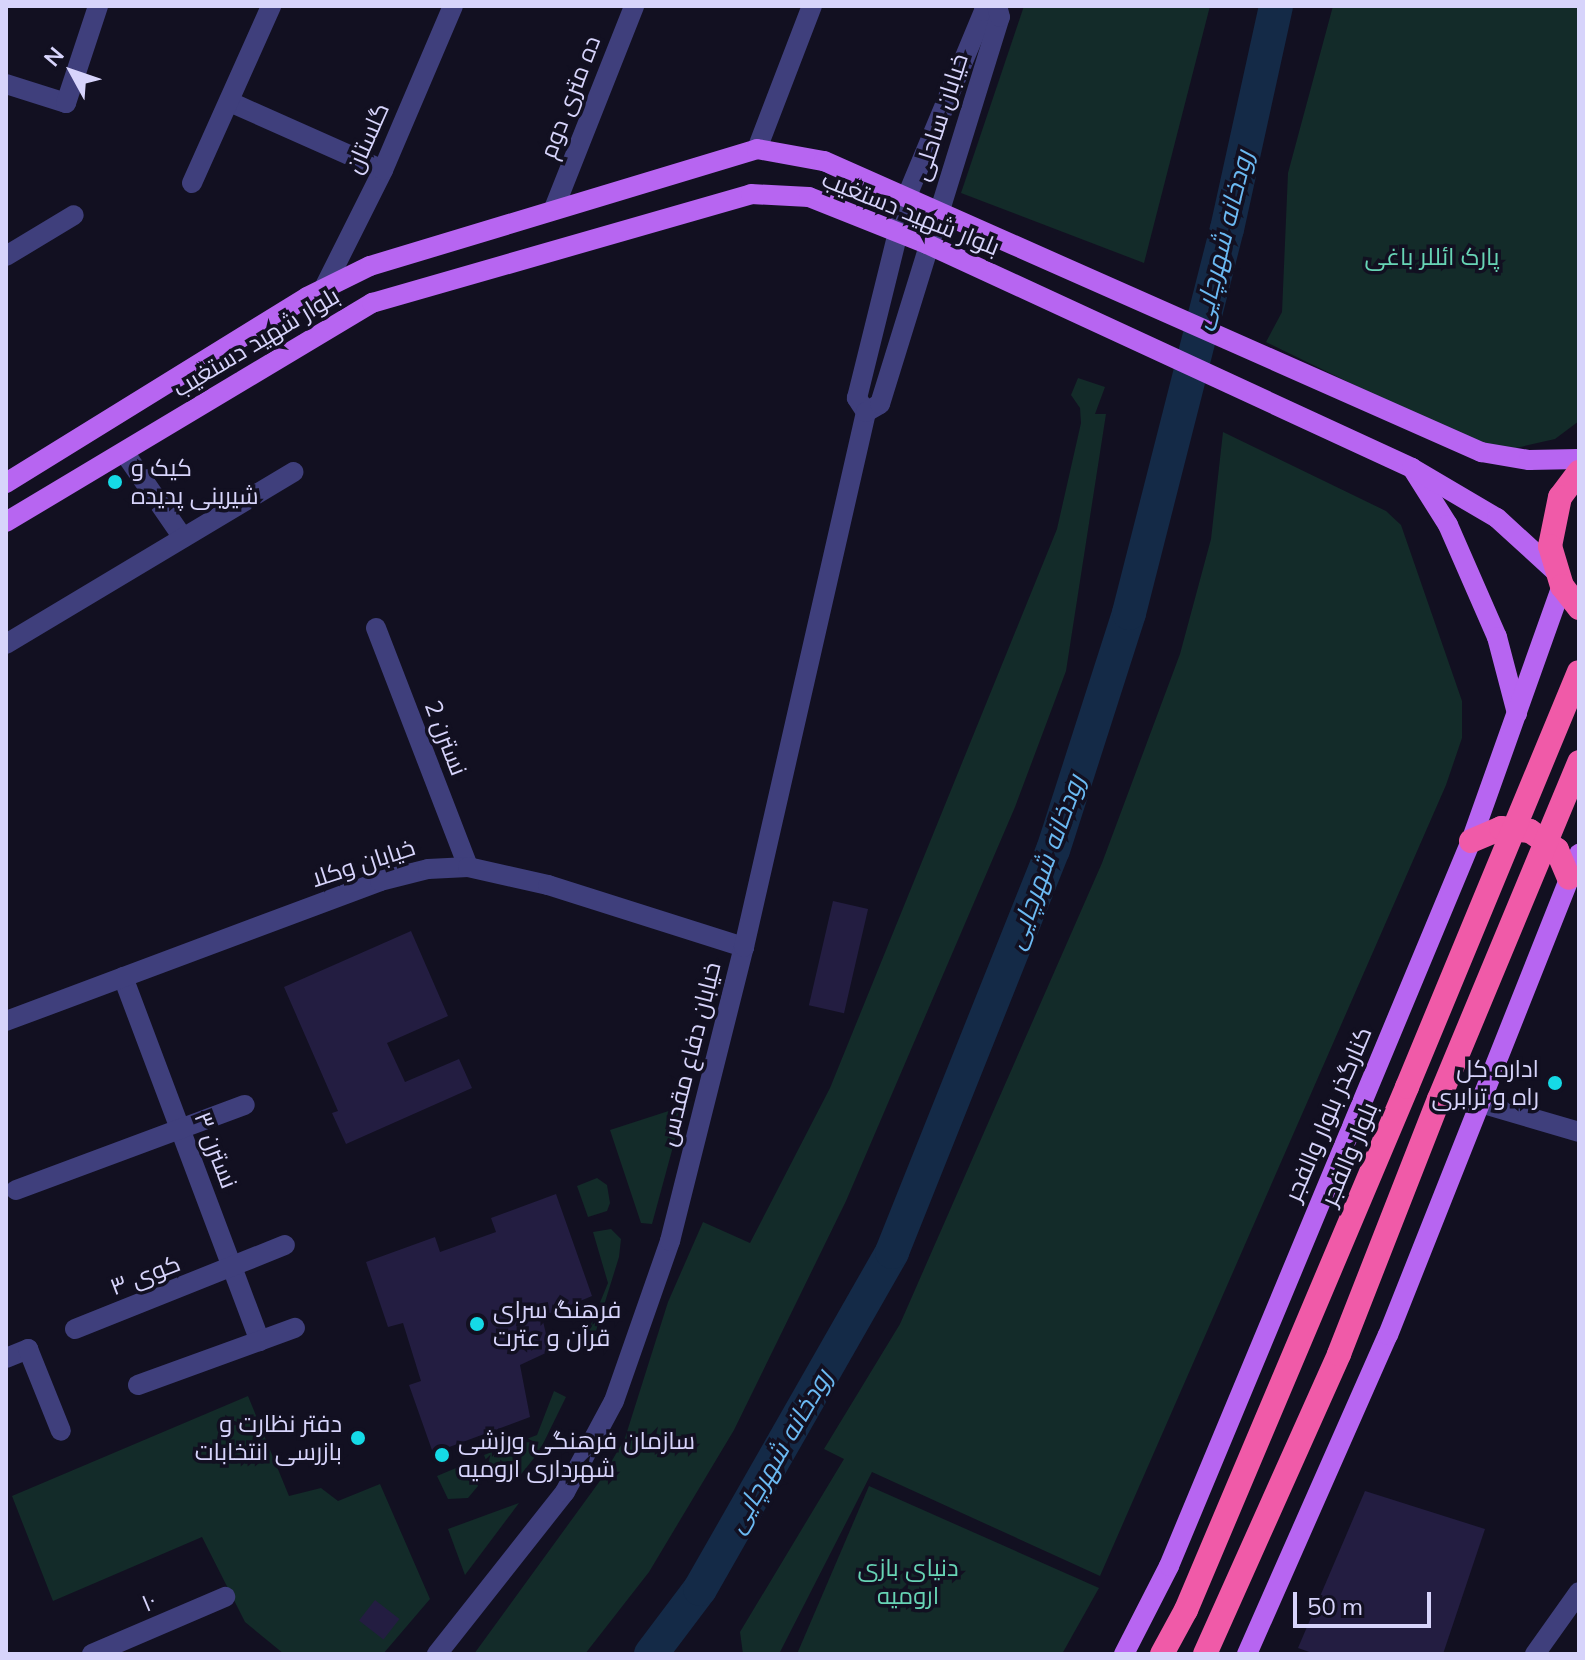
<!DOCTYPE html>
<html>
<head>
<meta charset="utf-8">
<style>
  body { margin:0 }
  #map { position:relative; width:1585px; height:1660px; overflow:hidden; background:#121021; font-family:Mulish,Cairo,sans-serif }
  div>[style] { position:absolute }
  .green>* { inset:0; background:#132b29 }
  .river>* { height:34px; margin:-17px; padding:0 17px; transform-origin:17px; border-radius:17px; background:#142a47 }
  .building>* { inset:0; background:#231d41; transform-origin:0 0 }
  .minor>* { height:20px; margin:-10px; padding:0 10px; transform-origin:10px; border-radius:10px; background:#3f3f7c }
  .major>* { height:20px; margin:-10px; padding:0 10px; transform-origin:10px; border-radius:10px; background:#b765f1 }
  .highway>* { height:24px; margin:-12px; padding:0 12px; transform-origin:12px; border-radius:12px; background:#f05aa8 }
  .highway-bridge>* { height:24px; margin:-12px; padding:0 12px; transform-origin:12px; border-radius:12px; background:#f05aa8 }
  .dots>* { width:22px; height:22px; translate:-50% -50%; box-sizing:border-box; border:4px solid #121021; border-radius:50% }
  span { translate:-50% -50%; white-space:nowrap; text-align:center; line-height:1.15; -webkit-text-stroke:7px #121021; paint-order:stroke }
  .street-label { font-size:24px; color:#d7d4fb }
  .park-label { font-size:24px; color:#67d4b5 }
  .poi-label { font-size:24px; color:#d7d4fb }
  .left { translate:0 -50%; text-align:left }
  .right { translate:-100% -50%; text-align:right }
  .water-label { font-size:26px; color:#6bb9f2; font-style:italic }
  .frame { position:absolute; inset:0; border:8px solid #d7d4fb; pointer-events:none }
  .north { position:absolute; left:32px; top:32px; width:80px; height:80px; -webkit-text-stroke:6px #121021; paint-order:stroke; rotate:310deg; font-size:22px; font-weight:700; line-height:32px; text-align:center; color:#d7d4fb }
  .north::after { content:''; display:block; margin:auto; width:28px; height:36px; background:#d7d4fb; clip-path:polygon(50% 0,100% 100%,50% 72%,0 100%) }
  .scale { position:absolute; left:1293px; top:1592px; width:138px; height:36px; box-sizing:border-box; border:4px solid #d7d4fb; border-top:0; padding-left:10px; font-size:24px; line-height:28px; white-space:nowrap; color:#d7d4fb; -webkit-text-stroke:6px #121021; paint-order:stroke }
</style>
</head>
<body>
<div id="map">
  <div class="green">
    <div style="clip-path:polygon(1024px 6px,1210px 6px,1144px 263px,961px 193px)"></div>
    <div style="clip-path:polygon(1333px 6px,1579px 6px,1579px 421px,1555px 439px,1507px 450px,1451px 432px,1266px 342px,1282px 312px,1288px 173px)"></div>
    <div style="clip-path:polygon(1078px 378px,1105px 387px,1095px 414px,1106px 414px,1066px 671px,1015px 807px,846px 1201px,734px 1430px,649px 1572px,585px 1654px,474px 1654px,602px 1478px,625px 1438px,668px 1302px,703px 1222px,750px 1243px,830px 1088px,1057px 529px,1081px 423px,1080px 408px,1071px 395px)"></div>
    <div style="clip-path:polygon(1223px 432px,1386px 511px,1401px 525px,1462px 701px,1462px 738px,1446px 785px,1100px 1576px,872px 1472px,779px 1654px,743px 1654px,740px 1632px,844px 1459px,824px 1449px,900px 1324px,1102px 863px,1180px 654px,1211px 539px)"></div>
    <div style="clip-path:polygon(684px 1106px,652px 1224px,641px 1223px,610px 1130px)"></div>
    <div style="clip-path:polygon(597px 1178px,607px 1185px,610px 1203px,607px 1211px,588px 1217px,577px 1186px)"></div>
    <div style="clip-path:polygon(611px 1229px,621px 1239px,619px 1257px,596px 1331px,585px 1339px,608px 1283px,593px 1232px)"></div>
    <div style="clip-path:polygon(554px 1391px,566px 1397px,539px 1452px,518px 1478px,504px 1485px,494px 1481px,484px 1455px,537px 1435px)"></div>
    <div style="clip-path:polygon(248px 1396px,289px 1496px,321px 1488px,338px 1501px,380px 1484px,430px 1599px,383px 1654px,284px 1654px,245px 1622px,202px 1537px,53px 1601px,12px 1496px)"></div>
    <div style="clip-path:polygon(468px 1463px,478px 1486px,468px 1498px,448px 1499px,437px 1476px)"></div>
    <div style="clip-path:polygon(869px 1486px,1099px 1588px,1062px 1654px,797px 1654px)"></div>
    <div style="clip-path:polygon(519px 1503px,465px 1575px,448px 1529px)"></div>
  </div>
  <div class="river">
    <div style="left:651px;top:1654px;width:81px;rotate:-53deg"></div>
    <div style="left:700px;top:1589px;width:388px;rotate:-60.3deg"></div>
    <div style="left:892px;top:1252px;width:433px;rotate:-68.2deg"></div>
    <div style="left:1053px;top:850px;width:249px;rotate:-72.2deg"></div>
    <div style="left:1129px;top:613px;width:396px;rotate:-75.7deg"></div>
    <div style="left:1227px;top:229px;width:228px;rotate:-77.6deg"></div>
  </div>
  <div class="building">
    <div style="left:833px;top:901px;width:36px;height:107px;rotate:13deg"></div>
    <div style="clip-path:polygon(411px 931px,448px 1016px,387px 1043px,405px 1082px,459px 1059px,472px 1088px,346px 1144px,332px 1113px,338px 1111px,284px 987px)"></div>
    <div style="clip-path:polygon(556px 1194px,592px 1296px,542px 1317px,550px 1351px,520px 1365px,530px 1417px,433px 1453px,409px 1385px,421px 1381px,403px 1323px,388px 1327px,366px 1262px,435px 1237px,440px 1252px,496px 1232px,491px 1218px)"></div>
    <div style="clip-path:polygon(1365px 1491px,1485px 1529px,1443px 1654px,1315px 1654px,1298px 1648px)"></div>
    <div style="left:375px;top:1600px;width:31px;height:26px;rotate:38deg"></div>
  </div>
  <div class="minor">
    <div style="left:6px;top:84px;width:63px;rotate:17.6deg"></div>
    <div style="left:66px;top:103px;width:102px;rotate:-71.7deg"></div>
    <div style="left:230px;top:102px;width:167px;rotate:24deg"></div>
    <div style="left:757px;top:149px;width:153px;rotate:-69deg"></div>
    <div style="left:192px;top:183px;width:194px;rotate:-65.9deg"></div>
    <div style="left:555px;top:206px;width:215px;rotate:-68.4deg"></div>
    <div style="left:6px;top:256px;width:79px;rotate:-31.1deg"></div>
    <div style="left:324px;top:288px;width:132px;rotate:-63.4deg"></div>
    <div style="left:383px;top:170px;width:178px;rotate:-66.9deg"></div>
    <div style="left:866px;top:412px;width:17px;rotate:-123deg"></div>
    <div style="left:857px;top:398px;width:208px;rotate:-76.1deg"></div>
    <div style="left:907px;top:196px;width:200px;rotate:-67.4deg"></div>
    <div style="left:984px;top:11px;width:9px;rotate:-32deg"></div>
    <div style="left:124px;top:452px;width:104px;rotate:55.5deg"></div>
    <div style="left:376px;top:628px;width:256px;rotate:68.9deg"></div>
    <div style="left:6px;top:644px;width:335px;rotate:-30.9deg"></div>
    <div style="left:123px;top:977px;width:389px;rotate:69.4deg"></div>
    <div style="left:6px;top:1021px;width:399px;rotate:-20.5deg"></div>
    <div style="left:380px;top:881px;width:49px;rotate:-14deg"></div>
    <div style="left:428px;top:869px;width:40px;rotate:-2.9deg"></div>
    <div style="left:468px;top:867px;width:82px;rotate:12.7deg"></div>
    <div style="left:548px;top:885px;width:206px;rotate:17.6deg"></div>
    <div style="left:1480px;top:1103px;width:103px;rotate:16.3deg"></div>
    <div style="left:16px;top:1190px;width:244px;rotate:-20.4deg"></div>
    <div style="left:75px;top:1329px;width:226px;rotate:-21.8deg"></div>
    <div style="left:6px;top:1358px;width:24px;rotate:-22deg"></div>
    <div style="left:28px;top:1349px;width:88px;rotate:68.1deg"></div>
    <div style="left:138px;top:1385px;width:167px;rotate:-20deg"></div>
    <div style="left:92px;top:1654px;width:145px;rotate:-23.2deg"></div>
    <div style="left:437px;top:1654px;width:206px;rotate:-51.7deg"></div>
    <div style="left:565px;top:1492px;width:103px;rotate:-61.7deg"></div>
    <div style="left:614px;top:1401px;width:170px;rotate:-70.7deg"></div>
    <div style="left:670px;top:1241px;width:303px;rotate:-75.9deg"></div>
    <div style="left:744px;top:947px;width:549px;rotate:-77.15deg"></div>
    <div style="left:866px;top:412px;width:16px;rotate:-30deg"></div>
    <div style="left:880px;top:404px;width:405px;rotate:-72.8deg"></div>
    <div style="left:1000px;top:17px;width:11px;rotate:-105deg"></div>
    <div style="left:1535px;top:1654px;width:76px;rotate:-54.6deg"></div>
  </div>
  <div class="major">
    <div style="left:1412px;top:468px;width:67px;rotate:57.7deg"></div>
    <div style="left:1448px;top:525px;width:122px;rotate:66.4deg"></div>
    <div style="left:1497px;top:637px;width:79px;rotate:75.3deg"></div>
    <div style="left:6px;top:483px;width:354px;rotate:-31.7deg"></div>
    <div style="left:307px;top:297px;width:70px;rotate:-26.2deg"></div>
    <div style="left:370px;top:266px;width:404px;rotate:-16.8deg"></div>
    <div style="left:757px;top:149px;width:68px;rotate:10.2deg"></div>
    <div style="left:824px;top:161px;width:719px;rotate:23.89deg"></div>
    <div style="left:1481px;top:452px;width:49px;rotate:9.5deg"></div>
    <div style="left:1529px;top:460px;width:50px;rotate:-1.1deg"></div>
    <div style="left:6px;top:522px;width:427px;rotate:-30.9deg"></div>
    <div style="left:372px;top:303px;width:394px;rotate:-16deg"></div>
    <div style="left:751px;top:194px;width:58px;rotate:3deg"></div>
    <div style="left:809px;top:197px;width:127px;rotate:21.7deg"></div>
    <div style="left:927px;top:244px;width:534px;rotate:24.79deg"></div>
    <div style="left:1412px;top:468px;width:99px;rotate:30.5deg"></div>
    <div style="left:1497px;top:518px;width:79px;rotate:42.4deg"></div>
    <div style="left:1124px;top:1654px;width:99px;rotate:-62.9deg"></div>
    <div style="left:1169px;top:1566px;width:785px;rotate:-67.39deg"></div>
    <div style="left:1471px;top:841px;width:271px;rotate:-70.4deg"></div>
    <div style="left:1247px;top:1654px;width:349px;rotate:-66.2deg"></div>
    <div style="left:1388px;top:1335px;width:518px;rotate:-68.34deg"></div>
  </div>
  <div class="highway">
    <div style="left:1579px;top:472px;width:31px;rotate:127deg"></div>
    <div style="left:1560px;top:497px;width:50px;rotate:101.5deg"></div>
    <div style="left:1550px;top:546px;width:42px;rotate:73.3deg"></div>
    <div style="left:1562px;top:586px;width:28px;rotate:52deg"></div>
    <div style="left:1471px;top:841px;width:33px;rotate:-23deg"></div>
    <div style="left:1501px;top:828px;width:29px;rotate:6deg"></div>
    <div style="left:1530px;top:831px;width:33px;rotate:35deg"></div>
    <div style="left:1557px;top:850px;width:30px;rotate:67deg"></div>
    <div style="left:1162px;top:1654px;width:50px;rotate:-61.4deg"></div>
    <div style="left:1186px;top:1610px;width:568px;rotate:-67.09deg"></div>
    <div style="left:1205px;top:1654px;width:329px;rotate:-65.9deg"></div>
    <div style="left:1339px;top:1354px;width:274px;rotate:-68.6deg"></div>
  </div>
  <div class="highway-bridge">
    <div style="left:1407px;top:1087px;width:449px;rotate:-67.5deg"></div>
    <div style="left:1439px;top:1099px;width:365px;rotate:-67.4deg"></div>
  </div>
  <div class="dots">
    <div style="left:115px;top:482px;background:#15dae6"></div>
    <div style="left:1555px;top:1083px;background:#15dae6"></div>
    <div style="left:477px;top:1324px;background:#15dae6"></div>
    <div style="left:358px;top:1438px;background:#15dae6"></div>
    <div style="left:442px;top:1455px;background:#15dae6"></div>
  </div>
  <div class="street-label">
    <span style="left:570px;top:97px;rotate:-69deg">ده متری دوم</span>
    <span style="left:940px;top:117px;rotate:-72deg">خیابان ساحلی</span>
    <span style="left:367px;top:138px;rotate:-66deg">گلستان</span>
    <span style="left:911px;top:213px;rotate:22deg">بلوار شهید دستغیب</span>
    <span style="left:256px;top:342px;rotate:-31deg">بلوار شهید دستغیب</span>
    <span style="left:446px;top:738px;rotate:69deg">نسترن 2</span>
    <span style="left:363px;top:863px;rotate:-18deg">خیابان وکلا</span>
    <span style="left:690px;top:1054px;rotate:-76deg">خیابان دفاع مقدس</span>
    <span style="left:1328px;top:1114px;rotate:-67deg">کنارگذر بلوار والفجر</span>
    <span style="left:216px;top:1150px;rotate:69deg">نسترن ۳</span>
    <span style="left:1349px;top:1154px;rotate:-67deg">بلوار والفجر</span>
    <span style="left:145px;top:1275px;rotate:-21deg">کوی ۳</span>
    <span style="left:149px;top:1602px;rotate:-23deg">۱۰</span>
  </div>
  <div class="park-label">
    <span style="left:1432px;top:257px">پارک ائللر باغی</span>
    <span style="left:908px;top:1582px">دنیای بازی<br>ارومیه</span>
  </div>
  <div class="poi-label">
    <span class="left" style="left:131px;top:482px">کیک و<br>شیرینی پدیده</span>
    <span class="right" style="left:1539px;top:1083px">اداره کل<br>راه و ترابری</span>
    <span class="left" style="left:493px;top:1324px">فرهنگ سرای<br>قرآن و عترت</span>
    <span class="right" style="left:342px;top:1438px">دفتر نظارت و<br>بازرسی انتخابات</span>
    <span class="left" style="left:458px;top:1455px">سازمان فرهنگی ورزشی<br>شهرداری ارومیه</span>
  </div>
  <div class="water-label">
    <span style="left:1222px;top:240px;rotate:-76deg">رودخانه شهرچایی</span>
    <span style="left:1045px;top:862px;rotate:-70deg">رودخانه شهرچایی</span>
    <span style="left:779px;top:1451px;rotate:-60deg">رودخانه شهرچایی</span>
  </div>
  <div class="frame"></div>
  <div class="north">N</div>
  <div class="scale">50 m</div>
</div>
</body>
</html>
